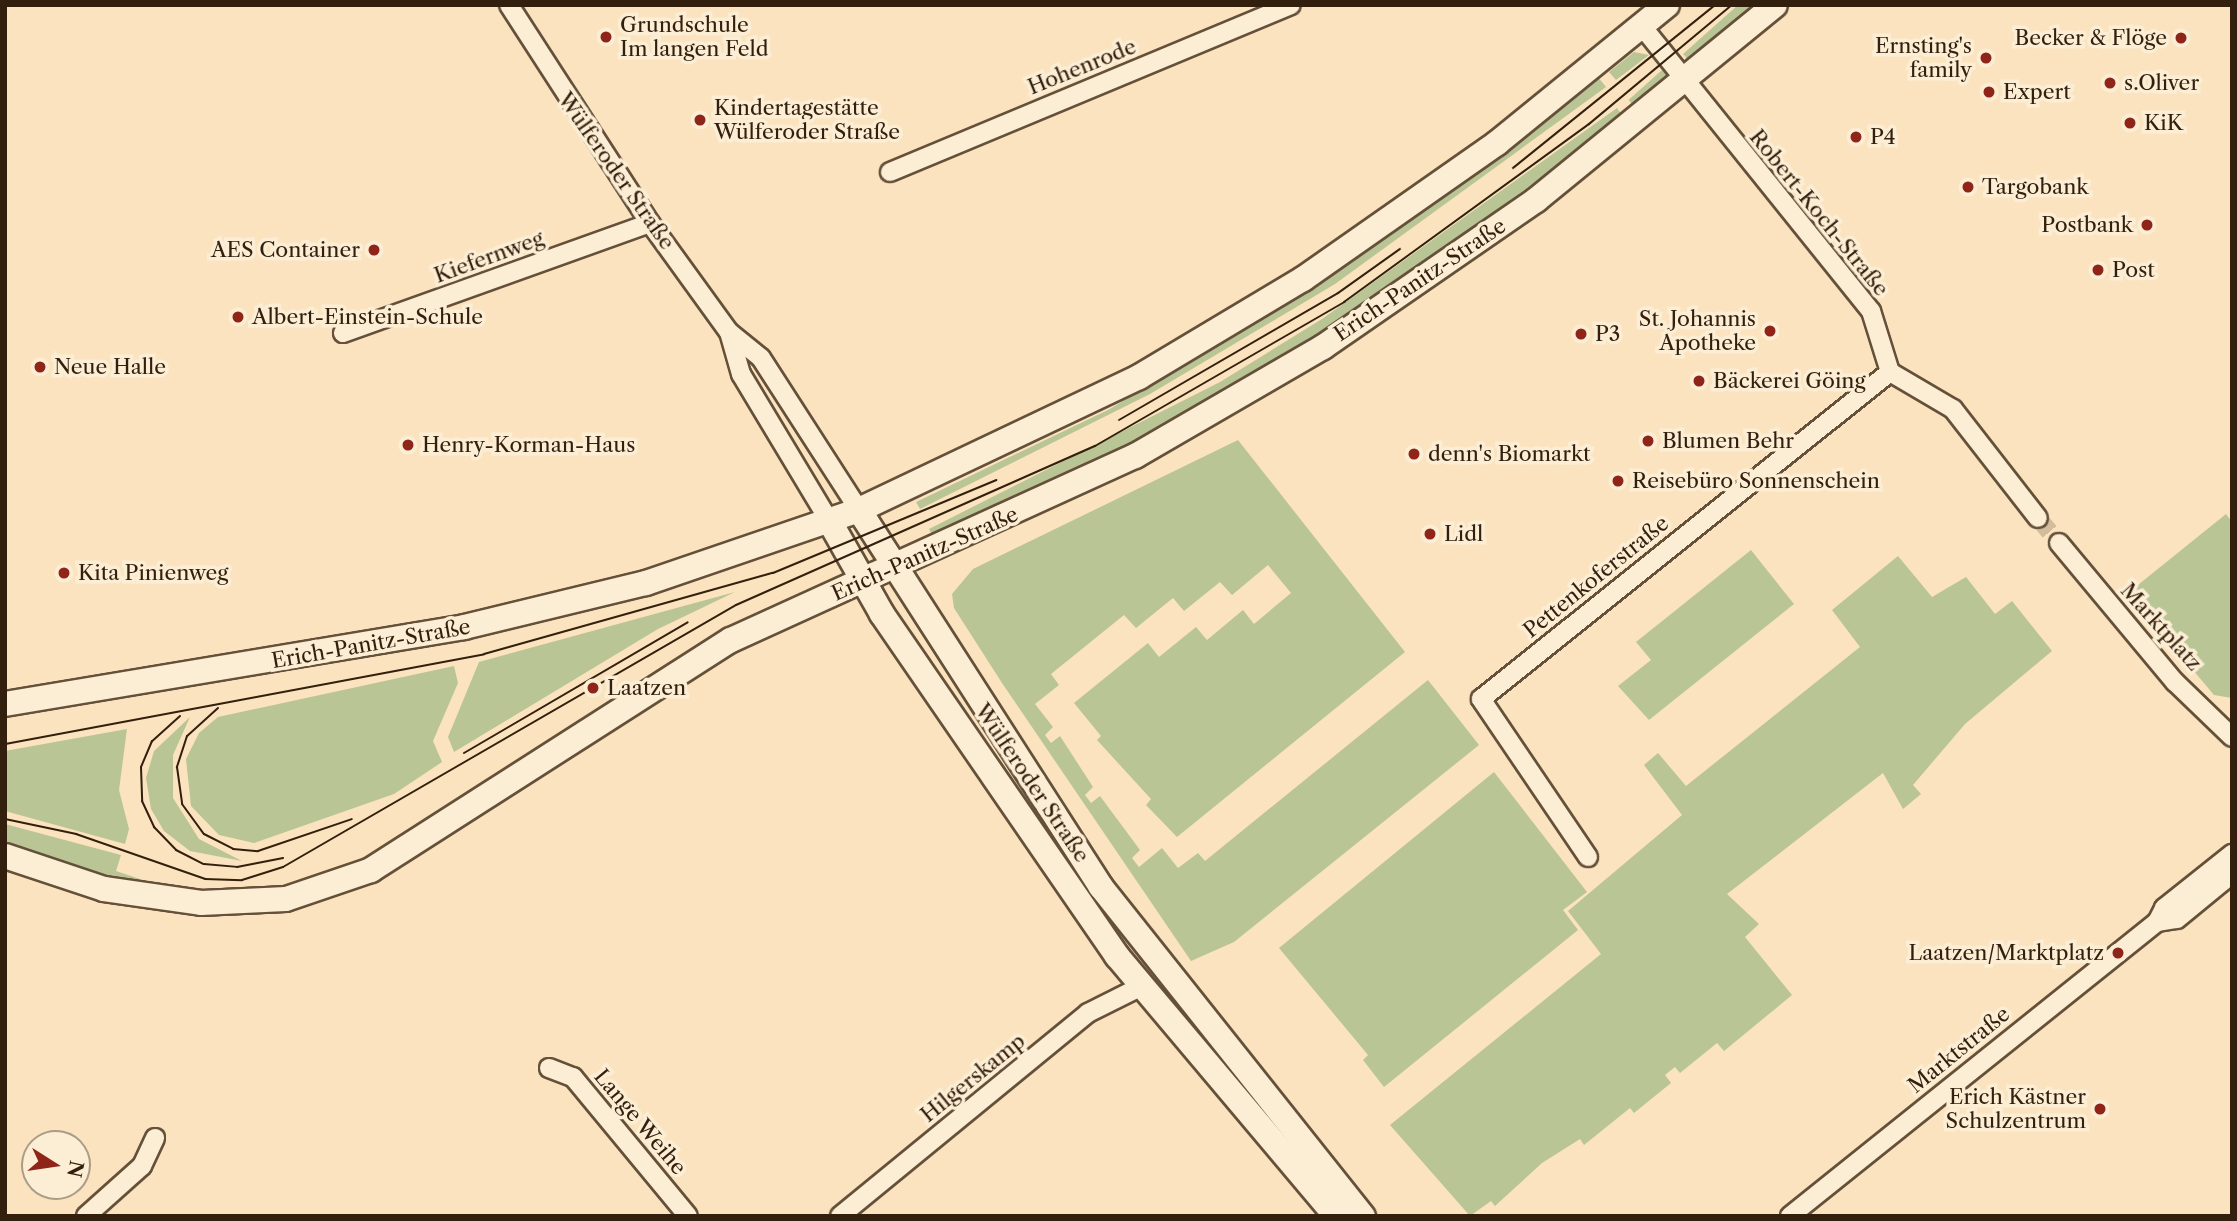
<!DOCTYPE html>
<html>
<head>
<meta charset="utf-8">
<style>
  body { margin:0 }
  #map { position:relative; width:2237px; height:1221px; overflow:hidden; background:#fae3be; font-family:"Libre Caslon Text",serif }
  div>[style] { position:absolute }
  .green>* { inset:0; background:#b9c595; transform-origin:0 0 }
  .street-tunnel>* { height:18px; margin-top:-9px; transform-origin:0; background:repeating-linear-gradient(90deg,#d2bc9b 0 18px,transparent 0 27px) }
  .roads { filter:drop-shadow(2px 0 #655039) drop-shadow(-2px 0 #655039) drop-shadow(0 2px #655039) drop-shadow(0 -2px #655039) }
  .street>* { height:18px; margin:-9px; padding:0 9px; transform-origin:9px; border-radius:9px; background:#fcedd5 }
  .secondary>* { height:24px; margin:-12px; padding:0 12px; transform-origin:12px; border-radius:12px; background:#fcedd5 }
  .tram>* { height:2px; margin:-1px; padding:0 1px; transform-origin:1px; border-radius:1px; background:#331f0d }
  .dots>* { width:19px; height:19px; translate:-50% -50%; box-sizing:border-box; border:4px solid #fcedd5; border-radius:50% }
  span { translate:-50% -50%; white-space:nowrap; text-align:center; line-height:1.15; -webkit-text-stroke:7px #fcedd5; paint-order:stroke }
  .poi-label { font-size:21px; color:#331f0d }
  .left { translate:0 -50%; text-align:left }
  .right { translate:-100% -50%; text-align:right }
  .street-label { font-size:21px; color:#331f0d }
  .frame { position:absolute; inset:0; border:7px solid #331f0d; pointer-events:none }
  .north { position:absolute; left:21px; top:1130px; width:70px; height:70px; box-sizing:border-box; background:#fcedd5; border:2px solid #ac9b85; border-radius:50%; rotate:102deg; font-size:19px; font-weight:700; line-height:28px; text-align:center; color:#331f0d }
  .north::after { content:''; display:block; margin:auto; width:24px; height:32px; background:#8f2418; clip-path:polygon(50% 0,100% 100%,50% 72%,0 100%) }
</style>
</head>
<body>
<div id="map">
  <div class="green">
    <div style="clip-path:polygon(1738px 5px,1758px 5px,1691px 63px,1683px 54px)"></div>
    <div style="clip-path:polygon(1634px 52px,1649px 55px,1616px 80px,1609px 72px)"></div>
    <div style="left:1662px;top:70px;width:13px;height:45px;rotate:48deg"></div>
    <div style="clip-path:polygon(1598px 77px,1606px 87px,1335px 284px,1150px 394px,920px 509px,916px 502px,1110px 409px,1326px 276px,1507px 151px)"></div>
    <div style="clip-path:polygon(1617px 108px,1624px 118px,1332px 329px,1146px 436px,934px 539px,929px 529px,1220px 382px,1322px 319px)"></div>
    <div style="clip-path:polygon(1238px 440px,1405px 652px,1177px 837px,1146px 805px,1151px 799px,1097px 740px,1101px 736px,1074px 703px,1148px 643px,1159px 657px,1196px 627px,1207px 640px,1243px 610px,1254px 624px,1291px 593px,1268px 565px,1232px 595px,1220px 582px,1184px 611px,1173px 598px,1136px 628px,1124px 615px,1051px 674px,1059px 685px,1035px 704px,1053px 727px,1045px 735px,1051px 743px,1060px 736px,1093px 787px,1085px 795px,1091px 803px,1100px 796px,1140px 850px,1132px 858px,1139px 867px,1162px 848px,1178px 868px,1198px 853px,1205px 861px,1428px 680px,1479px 745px,1234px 942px,1191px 961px,1002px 683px,954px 608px,952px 594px,973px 569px)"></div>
    <div style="clip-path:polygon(2226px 514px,2232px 522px,2232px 698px,2214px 695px,2128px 593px)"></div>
    <div style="clip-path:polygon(1751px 550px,1794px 604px,1649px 720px,1618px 686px,1651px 660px,1636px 642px)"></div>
    <div style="clip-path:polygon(1898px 556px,1932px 597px,1966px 577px,1995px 614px,2012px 601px,2052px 651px,1965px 724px,1913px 785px,1921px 794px,1903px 809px,1883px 773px,1727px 894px,1759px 924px,1745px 937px,1792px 995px,1724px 1051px,1717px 1043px,1680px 1073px,1675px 1067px,1665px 1075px,1671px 1083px,1634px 1113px,1630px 1108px,1584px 1145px,1580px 1139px,1542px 1163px,1495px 1206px,1491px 1201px,1470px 1216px,1390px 1125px,1601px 954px,1568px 911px,1682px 815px,1644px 765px,1658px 753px,1686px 786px,1860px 647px,1832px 610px)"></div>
    <div style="clip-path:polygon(735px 592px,658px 629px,454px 752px,448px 737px,479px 662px)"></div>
    <div style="clip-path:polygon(454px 666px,458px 683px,433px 741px,442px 762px,394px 794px,254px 843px,219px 835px,191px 806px,186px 759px,199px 733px,218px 717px)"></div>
    <div style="clip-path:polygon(190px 717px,173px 755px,173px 798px,199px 839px,242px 861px,190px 851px,164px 831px,151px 809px,146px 778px,154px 751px)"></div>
    <div style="clip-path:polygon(127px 729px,119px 790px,129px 829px,125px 844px,5px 811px,5px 751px)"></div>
    <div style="clip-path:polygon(1494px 772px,1587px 892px,1563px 910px,1578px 930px,1384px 1087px,1363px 1060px,1368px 1055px,1279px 948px)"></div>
    <div style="clip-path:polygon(5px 824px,121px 855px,116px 871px,146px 881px,144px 886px,5px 845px)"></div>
  </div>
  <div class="street-tunnel">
    <div style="left:2038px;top:518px;width:33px;rotate:50deg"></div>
  </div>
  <div class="roads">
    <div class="street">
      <div style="left:509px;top:5px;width:260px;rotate:57.1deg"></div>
      <div style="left:650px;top:223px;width:135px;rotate:54.1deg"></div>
      <div style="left:729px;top:332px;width:41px;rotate:39.1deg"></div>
      <div style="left:761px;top:358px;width:181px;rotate:57.2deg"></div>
      <div style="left:1641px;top:25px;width:367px;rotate:51.2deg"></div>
      <div style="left:1871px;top:311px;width:64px;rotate:72.7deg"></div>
      <div style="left:1890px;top:372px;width:73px;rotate:30.4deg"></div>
      <div style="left:1953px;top:409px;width:138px;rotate:52.1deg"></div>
      <div style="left:890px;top:172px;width:434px;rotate:-22.6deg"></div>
      <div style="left:729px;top:332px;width:44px;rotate:74.1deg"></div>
      <div style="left:741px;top:374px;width:173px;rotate:59deg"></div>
      <div style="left:343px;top:333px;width:326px;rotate:-19.7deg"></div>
      <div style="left:2059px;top:543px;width:181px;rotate:50.2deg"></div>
      <div style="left:2175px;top:682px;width:79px;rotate:44deg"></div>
      <div style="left:1588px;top:857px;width:191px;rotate:-124.1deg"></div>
      <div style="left:1481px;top:699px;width:524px;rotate:-38.64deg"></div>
      <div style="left:2157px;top:922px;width:16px;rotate:-63deg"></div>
      <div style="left:2164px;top:908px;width:87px;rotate:-38.5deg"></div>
      <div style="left:549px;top:1068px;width:26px;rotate:21deg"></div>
      <div style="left:573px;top:1077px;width:180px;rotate:50.4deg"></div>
      <div style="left:86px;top:1216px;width:75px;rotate:-41.8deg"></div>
      <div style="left:142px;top:1166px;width:31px;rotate:-65deg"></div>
      <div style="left:840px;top:1216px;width:320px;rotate:-39.3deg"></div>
      <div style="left:1088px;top:1013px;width:60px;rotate:-26.6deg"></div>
      <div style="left:1790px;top:1216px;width:470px;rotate:-38.7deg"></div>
      <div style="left:2157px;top:922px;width:20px;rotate:-9deg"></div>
      <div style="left:2177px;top:919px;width:71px;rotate:-39.3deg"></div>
    </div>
    <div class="secondary">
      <div style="left:859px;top:510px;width:448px;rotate:57.3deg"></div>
      <div style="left:1101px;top:887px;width:421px;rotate:51.5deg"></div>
      <div style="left:830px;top:522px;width:106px;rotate:60.5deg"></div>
      <div style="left:882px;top:614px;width:415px;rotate:55.5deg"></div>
      <div style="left:1117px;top:956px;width:340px;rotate:49.9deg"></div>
      <div style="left:5px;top:704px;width:465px;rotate:-9.5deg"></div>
      <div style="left:464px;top:627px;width:187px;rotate:-13.6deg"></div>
      <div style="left:646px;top:583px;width:225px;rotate:-18.9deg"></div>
      <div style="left:859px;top:510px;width:310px;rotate:-25.4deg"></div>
      <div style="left:1139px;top:377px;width:191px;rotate:-30.9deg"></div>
      <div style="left:1303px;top:279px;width:237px;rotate:-35deg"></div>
      <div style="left:1497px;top:143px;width:219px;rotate:-39.1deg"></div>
      <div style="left:5px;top:856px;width:104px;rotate:18.4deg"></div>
      <div style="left:104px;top:889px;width:98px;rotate:8.2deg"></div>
      <div style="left:201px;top:903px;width:85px;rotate:-2.7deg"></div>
      <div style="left:286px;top:899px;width:90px;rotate:-18.8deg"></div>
      <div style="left:371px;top:870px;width:427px;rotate:-32.6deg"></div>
      <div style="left:731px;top:640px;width:444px;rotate:-24.5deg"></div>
      <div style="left:1135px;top:456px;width:217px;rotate:-30.1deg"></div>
      <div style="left:1323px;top:347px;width:259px;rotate:-34.6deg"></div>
      <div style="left:1536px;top:200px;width:308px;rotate:-39.2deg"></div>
    </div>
  </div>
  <div class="tram">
    <div style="left:1513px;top:168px;width:260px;rotate:-38.9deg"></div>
    <div style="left:1119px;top:420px;width:253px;rotate:-30.1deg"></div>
    <div style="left:1338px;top:293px;width:76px;rotate:-35.4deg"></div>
    <div style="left:218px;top:708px;width:42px;rotate:137.9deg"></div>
    <div style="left:187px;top:736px;width:33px;rotate:108deg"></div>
    <div style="left:177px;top:767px;width:37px;rotate:82deg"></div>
    <div style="left:182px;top:804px;width:37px;rotate:54deg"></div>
    <div style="left:204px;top:834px;width:33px;rotate:27deg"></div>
    <div style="left:233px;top:849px;width:25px;rotate:5deg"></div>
    <div style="left:258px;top:851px;width:99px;rotate:-18.8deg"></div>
    <div style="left:180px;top:716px;width:38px;rotate:138deg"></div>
    <div style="left:152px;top:741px;width:28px;rotate:113deg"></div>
    <div style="left:141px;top:767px;width:34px;rotate:88deg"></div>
    <div style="left:142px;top:801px;width:29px;rotate:65deg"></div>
    <div style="left:154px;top:827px;width:32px;rotate:46deg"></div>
    <div style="left:176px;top:850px;width:31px;rotate:27deg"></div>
    <div style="left:204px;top:864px;width:33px;rotate:5deg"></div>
    <div style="left:237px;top:867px;width:47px;rotate:-11.1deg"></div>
    <div style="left:5px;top:744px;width:487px;rotate:-10.6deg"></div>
    <div style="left:484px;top:654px;width:300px;rotate:-15.7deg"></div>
    <div style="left:773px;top:573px;width:242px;rotate:-22.6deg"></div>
    <div style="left:464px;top:753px;width:259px;rotate:-30.3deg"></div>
    <div style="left:5px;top:819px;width:73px;rotate:11.9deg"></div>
    <div style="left:76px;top:834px;width:137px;rotate:19.2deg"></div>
    <div style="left:205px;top:879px;width:37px;rotate:2deg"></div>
    <div style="left:242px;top:880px;width:43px;rotate:-17.6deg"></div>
    <div style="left:283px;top:867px;width:523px;rotate:-30.04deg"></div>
    <div style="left:736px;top:605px;width:393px;rotate:-23.9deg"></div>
    <div style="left:1095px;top:446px;width:288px;rotate:-30deg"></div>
    <div style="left:1344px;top:302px;width:303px;rotate:-36deg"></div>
    <div style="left:1589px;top:124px;width:186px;rotate:-39.8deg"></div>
  </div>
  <div class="dots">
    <div style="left:606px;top:37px;background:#8f2418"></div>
    <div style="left:2181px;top:38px;background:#8f2418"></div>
    <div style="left:1986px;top:58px;background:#8f2418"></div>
    <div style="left:2110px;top:83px;background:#8f2418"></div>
    <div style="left:1989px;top:92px;background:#8f2418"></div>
    <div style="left:700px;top:120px;background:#8f2418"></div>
    <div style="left:2130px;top:123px;background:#8f2418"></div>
    <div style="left:1856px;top:137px;background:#8f2418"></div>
    <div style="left:1968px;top:187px;background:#8f2418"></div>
    <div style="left:2147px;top:225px;background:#8f2418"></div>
    <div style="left:374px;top:250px;background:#8f2418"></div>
    <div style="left:2098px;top:270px;background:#8f2418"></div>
    <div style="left:238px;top:317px;background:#8f2418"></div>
    <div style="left:1770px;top:331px;background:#8f2418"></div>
    <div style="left:1581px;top:334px;background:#8f2418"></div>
    <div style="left:40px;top:367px;background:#8f2418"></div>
    <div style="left:1699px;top:381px;background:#8f2418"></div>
    <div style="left:1648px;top:441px;background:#8f2418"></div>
    <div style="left:408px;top:445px;background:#8f2418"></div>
    <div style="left:1414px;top:454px;background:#8f2418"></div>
    <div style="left:1618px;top:481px;background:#8f2418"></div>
    <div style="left:1430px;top:534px;background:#8f2418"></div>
    <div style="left:64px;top:573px;background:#8f2418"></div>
    <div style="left:593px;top:688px;background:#8f2418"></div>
    <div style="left:2118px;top:953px;background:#8f2418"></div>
    <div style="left:2100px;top:1109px;background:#8f2418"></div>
  </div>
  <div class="poi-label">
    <span class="left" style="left:620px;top:37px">Grundschule<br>Im langen Feld</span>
    <span class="right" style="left:2167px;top:38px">Becker &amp; Flöge</span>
    <span class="right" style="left:1972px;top:58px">Ernsting's<br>family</span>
    <span class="left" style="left:2124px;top:83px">s.Oliver</span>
    <span class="left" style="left:2003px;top:92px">Expert</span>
    <span class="left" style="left:714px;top:120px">Kindertagestätte<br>Wülferoder Straße</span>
    <span class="left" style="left:2144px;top:123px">KiK</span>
    <span class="left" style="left:1870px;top:137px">P4</span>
    <span class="left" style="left:1982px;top:187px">Targobank</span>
    <span class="right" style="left:2133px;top:225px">Postbank</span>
    <span class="right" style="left:360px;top:250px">AES Container</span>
    <span class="left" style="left:2112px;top:270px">Post</span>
    <span class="left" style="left:252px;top:317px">Albert-Einstein-Schule</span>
    <span class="right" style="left:1756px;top:331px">St. Johannis<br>Apotheke</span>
    <span class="left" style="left:1595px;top:334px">P3</span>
    <span class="left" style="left:54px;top:367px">Neue Halle</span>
    <span class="left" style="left:1713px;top:381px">Bäckerei Göing</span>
    <span class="left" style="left:1662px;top:441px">Blumen Behr</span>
    <span class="left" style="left:422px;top:445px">Henry-Korman-Haus</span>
    <span class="left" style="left:1428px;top:454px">denn's Biomarkt</span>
    <span class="left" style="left:1632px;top:481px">Reisebüro Sonnenschein</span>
    <span class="left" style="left:1444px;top:534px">Lidl</span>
    <span class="left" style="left:78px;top:573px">Kita Pinienweg</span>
    <span class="left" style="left:607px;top:688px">Laatzen</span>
    <span class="right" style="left:2104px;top:953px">Laatzen/Marktplatz</span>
    <span class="right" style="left:2086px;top:1109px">Erich Kästner<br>Schulzentrum</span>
  </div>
  <div class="street-label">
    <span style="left:1082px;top:67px;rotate:-22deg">Hohenrode</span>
    <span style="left:616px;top:171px;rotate:55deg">Wülferoder Straße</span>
    <span style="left:1819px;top:213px;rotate:51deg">Robert-Koch-Straße</span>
    <span style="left:489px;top:257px;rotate:-20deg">Kiefernweg</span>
    <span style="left:1420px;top:280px;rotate:-34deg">Erich-Panitz-Straße</span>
    <span style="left:925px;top:554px;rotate:-24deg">Erich-Panitz-Straße</span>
    <span style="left:1596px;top:577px;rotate:-39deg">Pettenkoferstraße</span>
    <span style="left:2161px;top:627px;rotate:48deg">Marktplatz</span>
    <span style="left:371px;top:644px;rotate:-10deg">Erich-Panitz-Straße</span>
    <span style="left:1032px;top:783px;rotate:56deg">Wülferoder Straße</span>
    <span style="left:1959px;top:1050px;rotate:-39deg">Marktstraße</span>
    <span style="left:973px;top:1078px;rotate:-39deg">Hilgerskamp</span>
    <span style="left:640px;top:1122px;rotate:50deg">Lange Weihe</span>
  </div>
  <div class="frame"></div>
  <div class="north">N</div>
</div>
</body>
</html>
